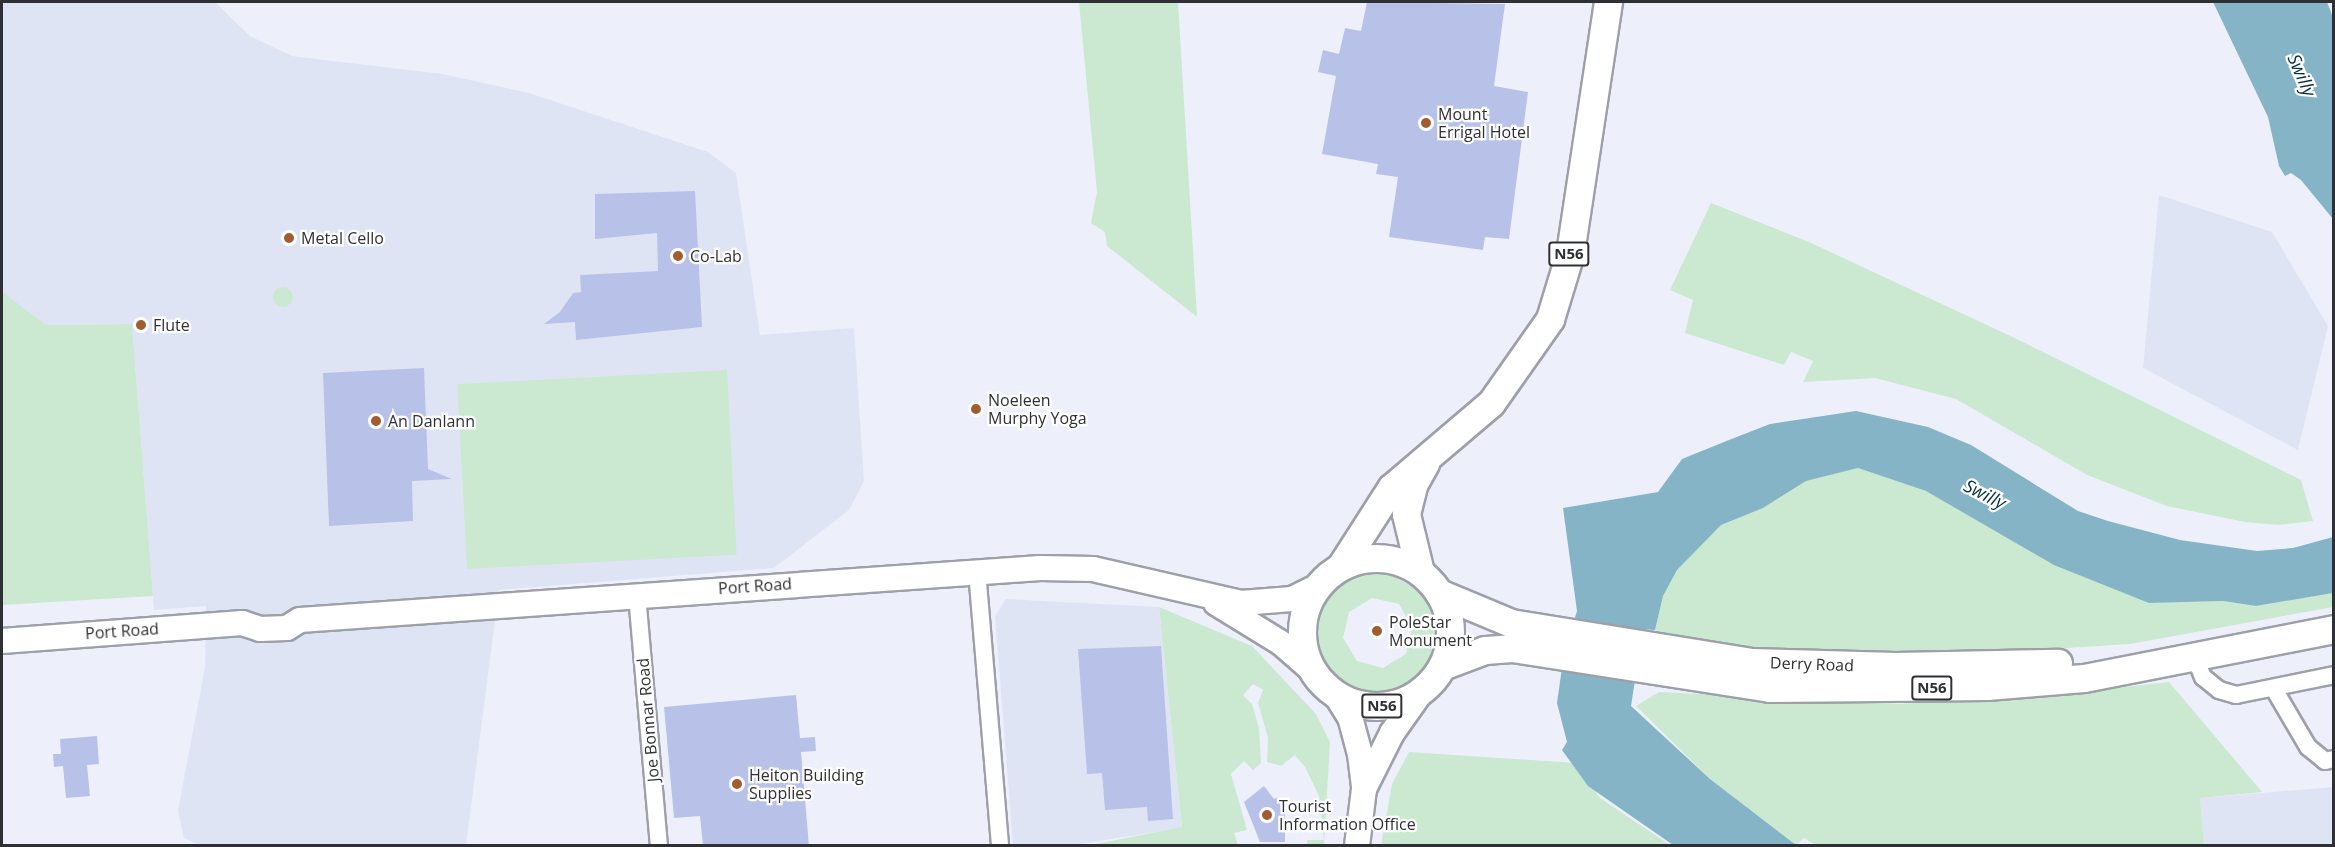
<!DOCTYPE html>
<html>
<head>
<meta charset="utf-8">
<style>
  body { margin:0 }
  #map { position:relative; width:2335px; height:847px; overflow:hidden; background:#edf0fa; font-family:"Open Sans",sans-serif }
  div>[style] { position:absolute }
  .built>* { inset:0; background:#dfe4f5 }
  .green>* { inset:0; background:#cae9d0; transform-origin:0 0 }
  .round { border-radius:50% }
  .water>* { inset:0; background:#85b4c7 }
  .building>* { inset:0; background:#b8c2e9 }
  .roads { filter:drop-shadow(2px 0 #9ea0a9) drop-shadow(-2px 0 #9ea0a9) drop-shadow(0 2px #9ea0a9) drop-shadow(0 -2px #9ea0a9) }
  .minor>* { height:16px; margin:-8px; padding:0 8px; transform-origin:8px; border-radius:8px; background:#fff }
  .secondary>* { height:24px; margin:-12px; padding:0 12px; transform-origin:12px; border-radius:12px; background:#fff }
  .primary>* { height:27px; margin:-13.5px; padding:0 13.5px; transform-origin:13.5px; border-radius:13.5px; background:#fff }
  .primary>.ring { margin:-13.5px; padding:0; box-sizing:content-box; background:none; border:27px solid #fff; border-radius:50% }
  .dots>* { width:16px; height:16px; translate:-50% -50%; box-sizing:border-box; border:3px solid #fff; border-radius:50% }
  span { translate:-50% -50%; white-space:nowrap; text-align:center; line-height:1.15; -webkit-text-stroke:4.5px #fff; paint-order:stroke }
  .shield-label span { padding:2px 4px; background:#fff; border:2px solid; border-radius:4px; -webkit-text-stroke-width:0 }
  .shield-label { font-size:15px; color:#2f3033; font-weight:700 }
  .poi-label { font-size:16px; color:#2f3033 }
  .left { translate:0 -50%; text-align:left }
  .street-label { font-size:16px; color:#2f3033 }
  .water-label { font-size:18px; color:#012e3c; font-style:italic }
  .frame { position:absolute; inset:0; border:3px solid #2f3033; pointer-events:none }
</style>
</head>
<body>
<div id="map">
  <div class="built">
    <div style="clip-path:polygon(215px 2px,250px 36px,292px 56px,442px 74px,529px 93px,708px 152px,736px 173px,760px 335px,854px 328px,864px 481px,849px 510px,774px 568px,499px 590px,466px 845px,200px 845px,184px 838px,178px 811px,205px 667px,206px 606px,154px 610px,132px 324px,46px 325px,2px 310px,2px 3px)"></div>
    <div style="clip-path:polygon(2159px 195px,2272px 232px,2328px 326px,2298px 450px,2143px 368px)"></div>
    <div style="clip-path:polygon(1006px 599px,1159px 607px,1182px 828px,1073px 845px,1013px 845px,995px 616px)"></div>
    <div style="clip-path:polygon(2333px 787px,2333px 845px,2204px 845px,2200px 798px)"></div>
  </div>
  <div class="green">
    <div style="clip-path:polygon(1079px 2px,1178px 2px,1197px 317px,1107px 246px,1105px 232px,1091px 223px,1097px 192px)"></div>
    <div style="clip-path:polygon(1711px 203px,1809px 242px,2019px 340px,2301px 480px,2313px 521px,2278px 525px,2245px 522px,2167px 506px,2087px 475px,1956px 399px,1875px 378px,1803px 382px,1813px 361px,1791px 352px,1784px 365px,1685px 333px,1693px 300px,1670px 290px)"></div>
    <div class="round" style="left:273px;top:287px;width:20px;height:20px"></div>
    <div style="clip-path:polygon(2px 292px,46px 325px,132px 324px,153px 596px,2px 605px)"></div>
    <div style="left:727px;top:370px;width:185px;height:270px;rotate:87deg"></div>
    <div style="clip-path:polygon(1858px 468px,1926px 491px,2149px 603px,2223px 601px,2256px 606px,2333px 593px,2333px 607px,2130px 644px,1990px 653px,1842px 656px,1693px 641px,1655px 630px,1663px 596px,1677px 570px,1720px 525px,1763px 508px,1806px 481px)"></div>
    <div style="clip-path:polygon(evenodd,1387px 573px,1420px 591px,1433px 613px,1436px 638px,1429px 661px,1413px 681px,1390px 692px,1365px 692px,1332px 674px,1319px 653px,1316px 628px,1323px 604px,1339px 585px,1362px 574px,1387px 573px,1372px 598px,1399px 604px,1412px 627px,1406px 654px,1383px 668px,1357px 661px,1343px 638px,1349px 612px,1372px 598px)"></div>
    <div style="clip-path:polygon(1159px 607px,1252px 646px,1316px 714px,1330px 742px,1324px 845px,1307px 845px,1307px 840px,1324px 840px,1319px 796px,1305px 767px,1295px 755px,1281px 766px,1267px 762px,1268px 738px,1258px 703px,1263px 690px,1253px 684px,1243px 695px,1252px 704px,1259px 728px,1261px 763px,1253px 770px,1244px 761px,1231px 774px,1247px 830px,1234px 833px,1238px 845px,1091px 845px,1182px 827px)"></div>
    <div style="clip-path:polygon(2169px 682px,2262px 792px,2200px 798px,2204px 845px,1817px 846px,1804px 838px,1796px 845px,1710px 779px,1636px 706px,1659px 692px,1900px 704px,2049px 696px)"></div>
    <div style="clip-path:polygon(1409px 752px,1575px 763px,1600px 798px,1670px 845px,1381px 846px,1392px 784px)"></div>
  </div>
  <div class="water">
    <div style="clip-path:polygon(2213px 2px,2327px 2px,2334px 20px,2333px 219px,2301px 180px,2291px 173px,2285px 176px,2279px 166px,2268px 117px)"></div>
    <div style="clip-path:polygon(1856px 411px,1928px 427px,1971px 445px,2078px 511px,2108px 521px,2180px 540px,2257px 551px,2293px 548px,2333px 537px,2333px 593px,2256px 606px,2223px 601px,2149px 603px,2054px 565px,1926px 491px,1858px 468px,1806px 481px,1763px 508px,1721px 525px,1677px 570px,1663px 596px,1655px 630px,1643px 629px,1631px 706px,1710px 779px,1796px 845px,1673px 845px,1588px 786px,1562px 750px,1567px 742px,1557px 703px,1564px 653px,1577px 611px,1563px 508px,1658px 492px,1682px 459px,1729px 440px,1770px 424px)"></div>
  </div>
  <div class="building">
    <div style="clip-path:polygon(1367px 2px,1505px 4px,1494px 86px,1528px 92px,1509px 239px,1485px 237px,1483px 250px,1389px 237px,1398px 177px,1376px 174px,1378px 164px,1322px 154px,1336px 76px,1318px 72px,1323px 50px,1339px 54px,1345px 28px,1361px 31px)"></div>
    <div style="clip-path:polygon(695px 191px,702px 327px,576px 340px,575px 322px,544px 324px,560px 312px,573px 293px,581px 292px,580px 275px,658px 271px,657px 233px,595px 239px,595px 194px)"></div>
    <div style="clip-path:polygon(424px 368px,428px 469px,452px 479px,412px 481px,413px 521px,329px 526px,323px 373px)"></div>
    <div style="clip-path:polygon(1161px 646px,1173px 819px,1148px 821px,1147px 807px,1105px 810px,1102px 773px,1087px 774px,1078px 649px)"></div>
    <div style="clip-path:polygon(796px 695px,800px 738px,815px 737px,816px 751px,801px 752px,809px 846px,703px 846px,700px 816px,674px 818px,664px 707px)"></div>
    <div style="clip-path:polygon(97px 736px,99px 764px,87px 765px,90px 796px,66px 798px,63px 766px,54px 767px,53px 754px,61px 754px,60px 739px)"></div>
    <div style="clip-path:polygon(1264px 786px,1274px 799px,1278px 797px,1285px 812px,1285px 842px,1260px 842px,1244px 802px)"></div>
  </div>
  <div class="roads">
    <div class="minor">
      <div style="left:977px;top:571px;width:276px;rotate:85.2deg"></div>
      <div style="left:637px;top:595px;width:252px;rotate:85deg"></div>
      <div style="left:2194px;top:655px;width:24px;rotate:68deg"></div>
      <div style="left:2203px;top:677px;width:21px;rotate:39deg"></div>
      <div style="left:2219px;top:690px;width:18px;rotate:16deg"></div>
      <div style="left:2236px;top:695px;width:100px;rotate:-11.5deg"></div>
      <div style="left:2274px;top:689px;width:67px;rotate:59.6deg"></div>
      <div style="left:2308px;top:747px;width:22px;rotate:39deg"></div>
      <div style="left:2325px;top:761px;width:9px;rotate:-13deg"></div>
    </div>
    <div class="secondary">
      <div style="left:1216px;top:603px;width:76px;rotate:31.6deg"></div>
      <div style="left:1281px;top:643px;width:38px;rotate:41deg"></div>
      <div style="left:2px;top:641px;width:241px;rotate:-4.3deg"></div>
      <div style="left:242px;top:623px;width:19px;rotate:18deg"></div>
      <div style="left:260px;top:629px;width:27px;rotate:-2deg"></div>
      <div style="left:287px;top:628px;width:15px;rotate:-32deg"></div>
      <div style="left:300px;top:620px;width:742px;rotate:-4.02deg"></div>
      <div style="left:1040px;top:568px;width:53px;rotate:1.1deg"></div>
      <div style="left:1093px;top:569px;width:152px;rotate:12.9deg"></div>
      <div style="left:1241px;top:603px;width:51px;rotate:-4.5deg"></div>
      <div style="left:1292px;top:599px;width:28px;rotate:-26deg"></div>
      <div style="left:1336px;top:695px;width:26px;rotate:58deg"></div>
      <div style="left:1350px;top:717px;width:38px;rotate:75deg"></div>
      <div style="left:1360px;top:754px;width:35px;rotate:83deg"></div>
      <div style="left:1364px;top:789px;width:57px;rotate:97deg"></div>
      <div style="left:1364px;top:789px;width:63px;rotate:-63.4deg"></div>
      <div style="left:1392px;top:733px;width:55px;rotate:-54.6deg"></div>
    </div>
    <div class="primary">
      <div class="ring" style="left:1302px;top:558px;width:121px;height:121px"></div>
      <div style="left:1341px;top:566px;width:93px;rotate:-57.3deg"></div>
      <div style="left:1391px;top:488px;width:131px;rotate:-40.4deg"></div>
      <div style="left:1491px;top:403px;width:103px;rotate:-54.9deg"></div>
      <div style="left:1550px;top:319px;width:69px;rotate:-73.1deg"></div>
      <div style="left:1570px;top:253px;width:254px;rotate:-81.4deg"></div>
      <div style="left:1420px;top:572px;width:60px;rotate:-103.6deg"></div>
      <div style="left:1406px;top:514px;width:30px;rotate:-76deg"></div>
      <div style="left:1413px;top:485px;width:25px;rotate:-61deg"></div>
      <div style="left:1439px;top:593px;width:78px;rotate:22.6deg"></div>
      <div style="left:1511px;top:623px;width:244px;rotate:9.2deg"></div>
      <div style="left:1752px;top:662px;width:143px;rotate:1.6deg"></div>
      <div style="left:1895px;top:666px;width:163px;rotate:-1.1deg"></div>
      <div style="left:1442px;top:666px;width:46px;rotate:-20.4deg"></div>
      <div style="left:1485px;top:650px;width:27px;rotate:-4deg"></div>
      <div style="left:1512px;top:648px;width:261px;rotate:8.8deg"></div>
      <div style="left:1770px;top:688px;width:217px;rotate:-0.5deg"></div>
      <div style="left:1987px;top:686px;width:97px;rotate:-4.7deg"></div>
      <div style="left:2084px;top:678px;width:255px;rotate:-11.1deg"></div>
    </div>
  </div>
  <div class="dots">
    <div style="left:1426px;top:123px;background:#a15d2f"></div>
    <div style="left:289px;top:238px;background:#a15d2f"></div>
    <div style="left:678px;top:256px;background:#a15d2f"></div>
    <div style="left:141px;top:325px;background:#a15d2f"></div>
    <div style="left:976px;top:409px;background:#a15d2f"></div>
    <div style="left:376px;top:421px;background:#a15d2f"></div>
    <div style="left:1377px;top:631px;background:#a15d2f"></div>
    <div style="left:737px;top:784px;background:#a15d2f"></div>
    <div style="left:1267px;top:815px;background:#a15d2f"></div>
  </div>
  <div class="shield-label">
    <span style="left:1569px;top:254px">N56</span>
    <span style="left:1932px;top:688px">N56</span>
    <span style="left:1382px;top:706px">N56</span>
  </div>
  <div class="poi-label">
    <span class="left" style="left:1438px;top:123px">Mount<br>Errigal Hotel</span>
    <span class="left" style="left:301px;top:238px">Metal Cello</span>
    <span class="left" style="left:690px;top:256px">Co-Lab</span>
    <span class="left" style="left:153px;top:325px">Flute</span>
    <span class="left" style="left:988px;top:409px">Noeleen<br>Murphy Yoga</span>
    <span class="left" style="left:388px;top:421px">An Danlann</span>
    <span class="left" style="left:1389px;top:631px">PoleStar<br>Monument</span>
    <span class="left" style="left:749px;top:784px">Heiton Building<br>Supplies</span>
    <span class="left" style="left:1279px;top:815px">Tourist<br>Information Office</span>
  </div>
  <div class="street-label">
    <span style="left:755px;top:586px;rotate:-4deg">Port Road</span>
    <span style="left:122px;top:631px;rotate:-4deg">Port Road</span>
    <span style="left:1812px;top:664px;rotate:2deg">Derry Road</span>
    <span style="left:648px;top:720px;rotate:-95deg">Joe Bonnar Road</span>
  </div>
  <div class="water-label">
    <span style="left:2302px;top:75px;rotate:67deg">Swilly</span>
    <span style="left:1985px;top:494px;rotate:27deg">Swilly</span>
  </div>
  <div class="frame"></div>
</div>
</body>
</html>
